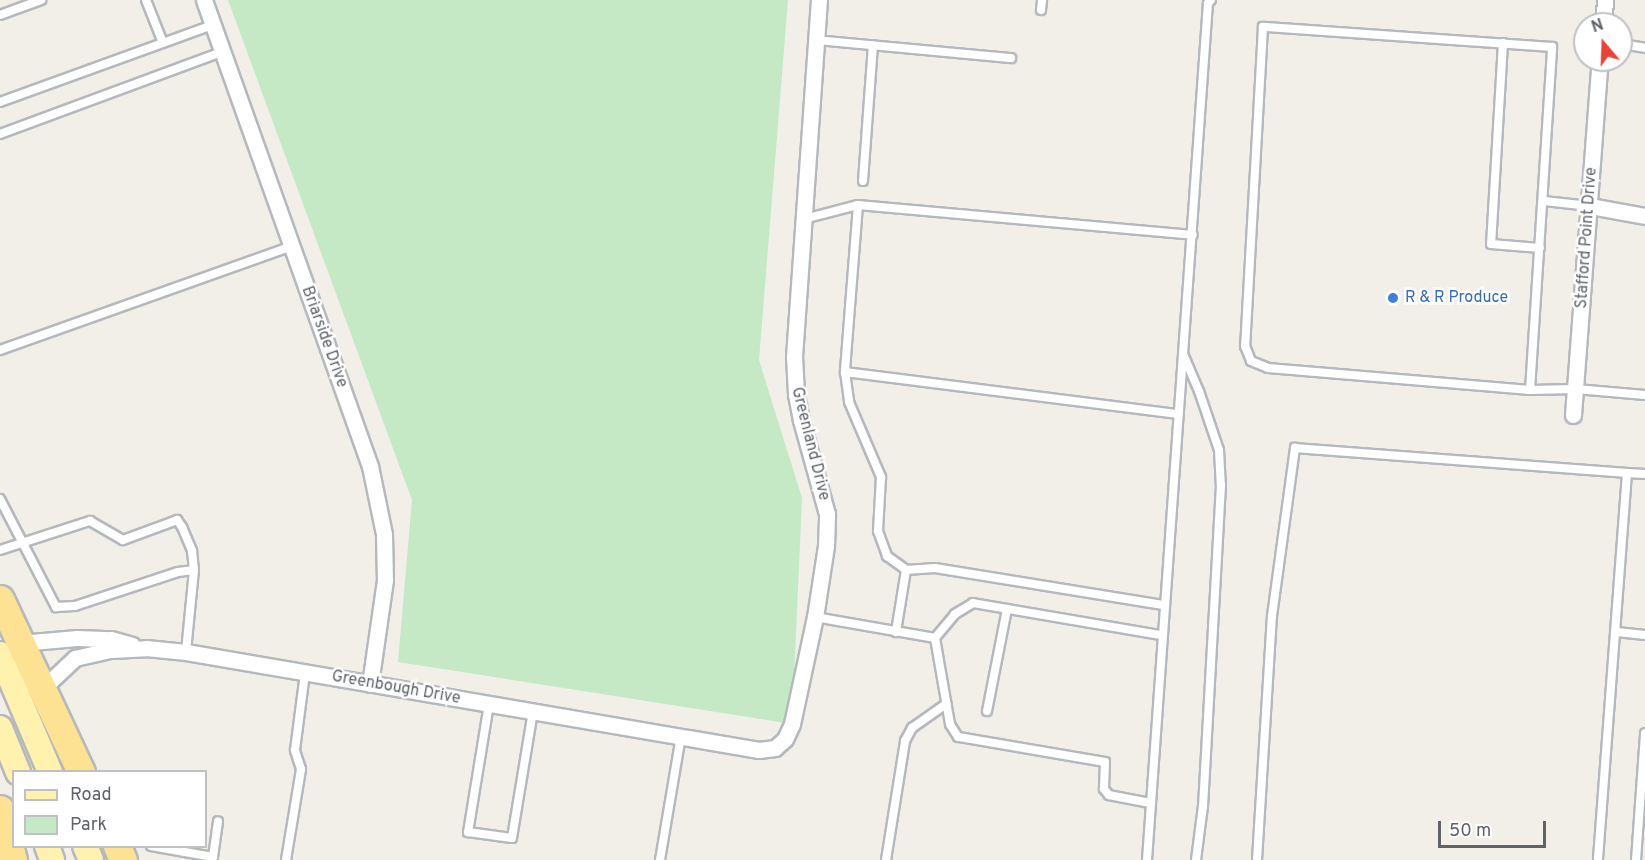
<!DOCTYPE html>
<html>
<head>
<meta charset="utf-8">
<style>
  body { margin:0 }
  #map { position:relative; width:1645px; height:860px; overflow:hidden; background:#f1efe8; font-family:Overpass,sans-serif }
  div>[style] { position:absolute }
  .green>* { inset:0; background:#c5e8c5 }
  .roads { filter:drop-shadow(2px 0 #b5b8bc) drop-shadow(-2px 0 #b5b8bc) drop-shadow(0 2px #b5b8bc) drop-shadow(0 -2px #b5b8bc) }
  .lane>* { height:8px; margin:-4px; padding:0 4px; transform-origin:4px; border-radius:4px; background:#fff }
  .street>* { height:15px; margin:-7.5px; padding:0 7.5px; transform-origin:7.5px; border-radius:7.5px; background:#fff }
  .primary>* { height:24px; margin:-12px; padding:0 12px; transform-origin:12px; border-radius:12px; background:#fff2af }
  .highway>* { height:27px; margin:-13.5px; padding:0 13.5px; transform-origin:13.5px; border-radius:13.5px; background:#fde293 }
  .dots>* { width:16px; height:16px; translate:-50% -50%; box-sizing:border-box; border:3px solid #fff; border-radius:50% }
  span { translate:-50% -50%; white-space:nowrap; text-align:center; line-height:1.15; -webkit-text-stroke:5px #fff; paint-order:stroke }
  .street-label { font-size:16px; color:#5f6368 }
  .shop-label { font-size:16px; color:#366cbe }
  .left { translate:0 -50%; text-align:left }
  .legend { position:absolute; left:12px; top:770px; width:195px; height:78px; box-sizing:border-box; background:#fff; border:2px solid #bfc1c3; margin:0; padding:8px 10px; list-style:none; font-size:18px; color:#5f6368 }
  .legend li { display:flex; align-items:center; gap:12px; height:30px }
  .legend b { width:30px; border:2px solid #bfc1c3 }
  .north { position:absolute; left:1573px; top:12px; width:60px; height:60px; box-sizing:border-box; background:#fff; border:2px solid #bfc1c3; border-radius:50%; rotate:341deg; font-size:16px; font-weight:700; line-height:24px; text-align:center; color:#5f6368 }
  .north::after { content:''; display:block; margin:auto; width:21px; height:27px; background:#ea4335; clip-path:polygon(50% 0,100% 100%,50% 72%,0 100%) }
  .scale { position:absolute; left:1438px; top:821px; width:108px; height:27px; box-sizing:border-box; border:3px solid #5f6368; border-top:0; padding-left:8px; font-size:18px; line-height:21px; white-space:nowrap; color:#5f6368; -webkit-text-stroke:4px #fff; paint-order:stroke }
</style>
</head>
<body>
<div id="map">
  <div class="green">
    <div style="clip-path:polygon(228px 0,788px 0,759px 360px,802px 498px,792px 724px,398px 662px,412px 500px)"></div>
  </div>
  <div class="roads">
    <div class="lane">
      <div style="left:146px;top:0;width:46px;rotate:68.4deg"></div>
      <div style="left:1041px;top:10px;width:10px;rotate:-84deg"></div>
      <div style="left:0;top:15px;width:44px;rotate:-20.1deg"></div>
      <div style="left:816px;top:40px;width:196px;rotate:5.3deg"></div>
      <div style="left:1503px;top:43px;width:201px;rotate:93.4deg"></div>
      <div style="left:1491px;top:244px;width:49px;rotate:4.7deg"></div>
      <div style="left:1621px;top:44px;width:24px;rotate:9deg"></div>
      <div style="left:0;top:102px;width:226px;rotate:-19.9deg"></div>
      <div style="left:0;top:134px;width:237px;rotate:-20.3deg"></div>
      <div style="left:863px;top:181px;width:136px;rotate:-85.8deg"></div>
      <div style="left:1544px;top:201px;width:46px;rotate:6.2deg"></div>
      <div style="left:858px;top:205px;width:168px;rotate:94.5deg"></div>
      <div style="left:845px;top:372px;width:30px;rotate:82deg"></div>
      <div style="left:849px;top:402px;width:82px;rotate:66.9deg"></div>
      <div style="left:881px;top:477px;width:54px;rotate:93.2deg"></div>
      <div style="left:878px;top:531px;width:27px;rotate:70deg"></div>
      <div style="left:887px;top:556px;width:24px;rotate:36deg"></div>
      <div style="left:906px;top:570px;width:63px;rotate:99.2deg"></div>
      <div style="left:804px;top:219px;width:56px;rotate:-14.5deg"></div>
      <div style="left:858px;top:205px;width:336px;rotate:5.1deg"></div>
      <div style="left:0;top:350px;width:310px;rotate:-19.6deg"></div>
      <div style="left:1184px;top:356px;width:38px;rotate:67deg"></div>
      <div style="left:1199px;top:391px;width:62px;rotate:71.3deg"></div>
      <div style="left:1219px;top:450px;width:35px;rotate:87deg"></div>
      <div style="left:1221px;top:485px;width:322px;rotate:93.2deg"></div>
      <div style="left:1203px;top:806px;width:54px;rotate:97.4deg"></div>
      <div style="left:845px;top:372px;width:336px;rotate:7.2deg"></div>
      <div style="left:1530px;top:390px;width:344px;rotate:-86.3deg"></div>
      <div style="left:1552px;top:47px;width:290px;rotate:-176deg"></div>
      <div style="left:1263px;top:27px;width:320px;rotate:93.2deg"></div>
      <div style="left:1245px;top:346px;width:16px;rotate:68deg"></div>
      <div style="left:1251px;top:361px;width:18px;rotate:22deg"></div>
      <div style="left:1268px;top:368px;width:263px;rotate:4.8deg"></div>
      <div style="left:1530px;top:390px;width:46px;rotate:-1.2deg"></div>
      <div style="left:1576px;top:389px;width:69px;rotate:5deg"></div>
      <div style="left:1627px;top:473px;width:18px;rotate:3deg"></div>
      <div style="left:0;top:499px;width:122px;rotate:62.6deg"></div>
      <div style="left:56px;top:607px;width:19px;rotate:-3deg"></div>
      <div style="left:75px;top:606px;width:108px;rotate:-18.3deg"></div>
      <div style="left:178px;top:572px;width:16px;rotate:-7deg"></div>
      <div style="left:0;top:550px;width:95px;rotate:-17.9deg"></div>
      <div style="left:90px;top:521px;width:38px;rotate:30deg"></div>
      <div style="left:123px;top:540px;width:58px;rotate:-20.3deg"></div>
      <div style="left:177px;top:520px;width:9px;rotate:54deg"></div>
      <div style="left:182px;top:527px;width:26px;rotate:67deg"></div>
      <div style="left:192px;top:551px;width:19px;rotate:84deg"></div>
      <div style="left:194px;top:570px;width:82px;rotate:95.6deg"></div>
      <div style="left:906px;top:570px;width:29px;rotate:-4deg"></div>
      <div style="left:935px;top:568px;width:231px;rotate:9.2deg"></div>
      <div style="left:815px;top:617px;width:122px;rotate:9.9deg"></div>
      <div style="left:1617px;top:632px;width:28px;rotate:6deg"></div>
      <div style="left:489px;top:704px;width:130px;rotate:99.3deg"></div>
      <div style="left:468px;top:832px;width:44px;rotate:7.8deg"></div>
      <div style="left:512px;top:838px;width:129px;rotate:-80.6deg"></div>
      <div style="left:987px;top:711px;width:104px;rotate:-78.9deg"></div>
      <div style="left:1150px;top:803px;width:42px;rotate:-169deg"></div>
      <div style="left:1109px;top:795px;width:8px;rotate:-130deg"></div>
      <div style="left:1104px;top:789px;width:27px;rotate:-88deg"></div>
      <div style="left:1105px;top:762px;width:149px;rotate:-170.3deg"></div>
      <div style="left:958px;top:737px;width:15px;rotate:-122deg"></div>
      <div style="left:950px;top:724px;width:87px;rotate:-99.9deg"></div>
      <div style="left:935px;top:638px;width:31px;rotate:-50deg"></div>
      <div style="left:955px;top:614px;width:21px;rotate:-31deg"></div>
      <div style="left:973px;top:603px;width:191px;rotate:9.7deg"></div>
      <div style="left:151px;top:846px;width:63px;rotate:10.1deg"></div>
      <div style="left:213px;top:857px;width:36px;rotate:-82deg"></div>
      <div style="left:286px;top:860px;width:92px;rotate:-80.6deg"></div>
      <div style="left:301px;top:769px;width:20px;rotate:-108deg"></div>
      <div style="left:295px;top:750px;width:78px;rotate:-82.6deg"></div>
      <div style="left:660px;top:860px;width:126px;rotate:-80.4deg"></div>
      <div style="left:886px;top:860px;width:121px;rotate:-80.9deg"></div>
      <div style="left:905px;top:741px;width:15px;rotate:-62deg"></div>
      <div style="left:912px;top:728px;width:42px;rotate:-35.2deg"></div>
      <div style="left:1147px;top:860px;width:859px;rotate:-85.93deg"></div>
      <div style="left:1208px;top:3px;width:4px;rotate:-45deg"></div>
      <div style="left:1257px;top:860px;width:244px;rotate:-86.5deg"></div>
      <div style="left:1272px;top:616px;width:170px;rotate:-82.2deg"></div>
      <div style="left:1295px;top:448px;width:333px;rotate:4.3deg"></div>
      <div style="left:1627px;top:473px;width:388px;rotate:94.3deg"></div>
      <div style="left:1636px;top:860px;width:127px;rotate:-85.9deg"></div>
    </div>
    <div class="street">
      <div style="left:204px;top:0;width:495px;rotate:70.4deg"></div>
      <div style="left:370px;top:466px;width:69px;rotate:78.4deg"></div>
      <div style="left:384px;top:534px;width:46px;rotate:88.8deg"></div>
      <div style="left:385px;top:580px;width:105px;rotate:98.2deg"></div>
      <div style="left:1603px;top:24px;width:24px;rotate:-85deg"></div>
      <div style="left:1590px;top:206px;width:56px;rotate:10.3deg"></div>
      <div style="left:1573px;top:415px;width:356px;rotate:-85.7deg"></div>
      <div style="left:20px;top:643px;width:57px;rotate:-5deg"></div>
      <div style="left:77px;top:638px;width:34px;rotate:2deg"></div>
      <div style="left:111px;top:639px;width:22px;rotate:16deg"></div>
      <div style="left:41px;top:690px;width:47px;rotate:-43.3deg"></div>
      <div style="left:75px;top:658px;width:37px;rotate:-13deg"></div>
      <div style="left:111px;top:650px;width:35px;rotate:-3deg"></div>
      <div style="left:146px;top:648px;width:40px;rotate:5.7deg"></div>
      <div style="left:186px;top:652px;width:581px;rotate:9.71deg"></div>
      <div style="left:759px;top:750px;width:16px;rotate:-7deg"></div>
      <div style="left:775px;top:748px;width:13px;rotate:-42deg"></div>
      <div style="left:785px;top:739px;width:17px;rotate:-65deg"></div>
      <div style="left:792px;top:724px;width:109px;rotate:-77.9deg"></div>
      <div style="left:815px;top:617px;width:72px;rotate:-81.2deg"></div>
      <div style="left:826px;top:546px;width:32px;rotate:-88deg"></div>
      <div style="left:827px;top:514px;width:98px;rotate:-105.5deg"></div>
      <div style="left:801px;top:420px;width:26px;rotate:-101deg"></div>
      <div style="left:796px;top:394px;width:37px;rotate:-93deg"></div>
      <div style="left:794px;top:357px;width:358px;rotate:-86deg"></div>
    </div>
    <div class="primary">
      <div style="left:0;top:654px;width:128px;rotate:67deg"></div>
      <div style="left:0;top:728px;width:48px;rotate:67.8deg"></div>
      <div style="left:47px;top:846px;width:15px;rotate:70deg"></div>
      <div style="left:85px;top:846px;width:15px;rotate:67deg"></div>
    </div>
    <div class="highway">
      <div style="left:0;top:599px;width:191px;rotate:64.9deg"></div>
      <div style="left:0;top:809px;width:53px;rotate:75.7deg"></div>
      <div style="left:117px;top:846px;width:15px;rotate:67deg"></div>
    </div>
  </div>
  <div class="dots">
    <div style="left:1393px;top:298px;background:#3f7fe0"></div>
  </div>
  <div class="street-label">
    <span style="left:1587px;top:238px;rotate:-86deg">Stafford Point Drive</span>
    <span style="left:324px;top:337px;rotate:70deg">Briarside Drive</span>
    <span style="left:810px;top:444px;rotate:76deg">Greenland Drive</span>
    <span style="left:396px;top:688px;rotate:10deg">Greenbough Drive</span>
  </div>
  <div class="shop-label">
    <span class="left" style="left:1405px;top:298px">R &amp; R Produce</span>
  </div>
  <ul class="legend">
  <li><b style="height:8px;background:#fff2af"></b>Road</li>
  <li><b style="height:16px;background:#c5e8c5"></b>Park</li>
  </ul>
  <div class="north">N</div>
  <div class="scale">50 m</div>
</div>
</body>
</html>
